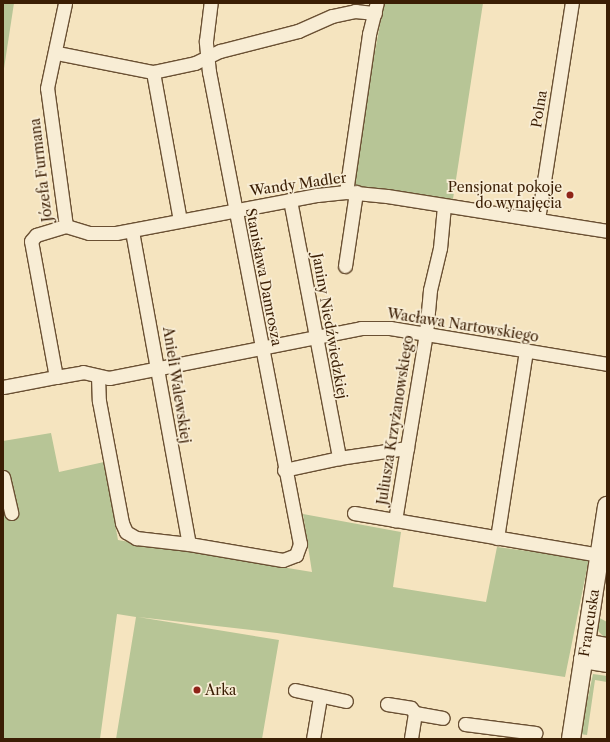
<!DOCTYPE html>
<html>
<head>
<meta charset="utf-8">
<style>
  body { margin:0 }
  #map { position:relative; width:610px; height:742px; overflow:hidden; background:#f5e4bf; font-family:"Libre Caslon Text",serif }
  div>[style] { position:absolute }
  .green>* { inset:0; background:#b7c596 }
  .roads { filter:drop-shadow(1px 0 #6a5033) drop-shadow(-1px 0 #6a5033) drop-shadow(0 1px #6a5033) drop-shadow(0 -1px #6a5033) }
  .street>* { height:13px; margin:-6.5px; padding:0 6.5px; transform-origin:6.5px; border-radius:6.5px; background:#f8edd5 }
  .secondary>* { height:18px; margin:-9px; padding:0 9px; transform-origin:9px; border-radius:9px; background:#f8edd5 }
  .dots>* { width:11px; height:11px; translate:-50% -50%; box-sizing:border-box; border:2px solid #f8edd5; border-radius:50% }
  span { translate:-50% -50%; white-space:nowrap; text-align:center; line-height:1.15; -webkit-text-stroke:3.5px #f8edd5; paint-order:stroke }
  .street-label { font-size:14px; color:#3b1e04 }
  .poi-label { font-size:14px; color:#3b1e04 }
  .right { translate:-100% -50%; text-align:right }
  .left { translate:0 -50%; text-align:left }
  .frame { position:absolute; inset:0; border:4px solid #3b1e04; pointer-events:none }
</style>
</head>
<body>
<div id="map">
  <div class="green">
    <div style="clip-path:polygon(3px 3px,14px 3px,3px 75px)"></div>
    <div style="clip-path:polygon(384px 3px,483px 3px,453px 199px,357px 188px,352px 175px)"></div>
    <div style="clip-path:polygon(51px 433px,59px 472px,104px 462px,118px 540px,312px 572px,303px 514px,401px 532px,393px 587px,486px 602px,497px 547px,589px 559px,565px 677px,277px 633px,138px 617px,279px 640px,262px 739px,116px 739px,136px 617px,117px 614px,100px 739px,3px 739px,3px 441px)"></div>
    <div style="clip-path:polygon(596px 616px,607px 622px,607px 640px,596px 629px)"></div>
    <div style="clip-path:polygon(593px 674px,607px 676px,607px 682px,595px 680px,587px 735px,580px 734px)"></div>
  </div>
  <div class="roads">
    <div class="street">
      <div style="left:57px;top:53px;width:98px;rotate:11.2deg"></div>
      <div style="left:153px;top:72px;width:43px;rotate:-12.1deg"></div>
      <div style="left:195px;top:63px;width:28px;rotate:-26deg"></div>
      <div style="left:220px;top:51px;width:81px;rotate:-14.4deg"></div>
      <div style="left:298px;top:31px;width:37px;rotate:-24deg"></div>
      <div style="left:332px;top:16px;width:24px;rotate:-12deg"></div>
      <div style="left:355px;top:11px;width:20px;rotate:6deg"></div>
      <div style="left:153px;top:72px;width:151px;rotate:79.7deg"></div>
      <div style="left:346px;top:192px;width:160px;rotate:-81.7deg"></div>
      <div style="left:369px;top:34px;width:32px;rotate:-76deg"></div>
      <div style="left:290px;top:200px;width:263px;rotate:79.2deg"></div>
      <div style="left:444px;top:206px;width:42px;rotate:95.4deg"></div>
      <div style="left:440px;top:248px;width:43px;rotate:103.4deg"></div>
      <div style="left:430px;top:290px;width:43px;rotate:95.3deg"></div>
      <div style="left:426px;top:333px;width:190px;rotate:99.4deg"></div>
      <div style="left:395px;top:520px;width:207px;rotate:9.7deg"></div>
      <div style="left:538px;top:219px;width:219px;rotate:-81.1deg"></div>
      <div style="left:66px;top:226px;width:24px;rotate:17deg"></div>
      <div style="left:89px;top:233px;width:27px"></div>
      <div style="left:116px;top:233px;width:205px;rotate:-10.7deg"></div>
      <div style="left:317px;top:195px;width:29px;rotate:-6deg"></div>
      <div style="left:346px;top:192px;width:41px;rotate:5.6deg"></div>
      <div style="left:387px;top:196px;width:223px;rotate:9deg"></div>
      <div style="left:132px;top:231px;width:318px;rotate:79.7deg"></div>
      <div style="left:345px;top:266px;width:75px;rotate:-81.5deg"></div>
      <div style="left:98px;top:376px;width:25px;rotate:88deg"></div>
      <div style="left:99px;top:401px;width:124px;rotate:79.3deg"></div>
      <div style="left:122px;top:523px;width:10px;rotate:66deg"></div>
      <div style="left:126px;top:532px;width:12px;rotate:31deg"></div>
      <div style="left:136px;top:538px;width:53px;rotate:6.5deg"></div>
      <div style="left:189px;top:544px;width:95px;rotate:9.7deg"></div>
      <div style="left:283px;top:560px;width:14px;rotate:-21deg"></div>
      <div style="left:296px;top:555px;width:12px;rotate:-70deg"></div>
      <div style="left:300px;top:544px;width:481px;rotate:-100.9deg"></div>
      <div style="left:209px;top:72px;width:31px;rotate:-96deg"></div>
      <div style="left:206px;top:41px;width:38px;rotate:-83deg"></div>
      <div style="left:56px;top:377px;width:27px;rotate:-10deg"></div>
      <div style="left:83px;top:372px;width:27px;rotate:13deg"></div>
      <div style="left:109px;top:378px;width:257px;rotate:-11.2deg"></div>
      <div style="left:361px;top:328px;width:29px"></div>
      <div style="left:390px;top:328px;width:220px;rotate:9.4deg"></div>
      <div style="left:3px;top:387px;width:54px;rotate:-10.7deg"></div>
      <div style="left:56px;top:377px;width:138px;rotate:-100.4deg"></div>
      <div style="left:31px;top:241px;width:8px;rotate:-50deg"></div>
      <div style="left:36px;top:235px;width:31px;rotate:-17deg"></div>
      <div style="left:66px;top:226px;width:139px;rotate:-97.8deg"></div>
      <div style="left:47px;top:88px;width:87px;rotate:-78deg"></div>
      <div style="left:284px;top:470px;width:56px;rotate:-12.3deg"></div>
      <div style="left:339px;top:458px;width:69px;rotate:-8.4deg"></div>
      <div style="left:3px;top:477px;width:37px;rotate:77deg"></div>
      <div style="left:354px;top:513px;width:42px;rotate:9.7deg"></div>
      <div style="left:497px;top:538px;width:189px;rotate:-81.2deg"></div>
      <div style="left:295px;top:690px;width:52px;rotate:12.2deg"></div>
      <div style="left:387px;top:704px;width:24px;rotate:9deg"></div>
      <div style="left:411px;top:708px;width:6px;rotate:51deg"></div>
      <div style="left:415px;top:713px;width:26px;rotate:99deg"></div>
      <div style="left:415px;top:713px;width:28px;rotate:10deg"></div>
      <div style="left:465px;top:724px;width:71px;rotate:7.3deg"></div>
      <div style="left:313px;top:739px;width:43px;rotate:-80.5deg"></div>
    </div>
    <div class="secondary">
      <div style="left:586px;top:643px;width:21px;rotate:11deg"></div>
      <div style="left:583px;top:659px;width:24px;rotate:9deg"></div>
      <div style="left:571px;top:739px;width:236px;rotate:-81.2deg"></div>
    </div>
  </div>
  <div class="dots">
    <div style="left:570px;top:195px;background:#8f2418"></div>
    <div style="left:197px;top:690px;background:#8f2418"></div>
  </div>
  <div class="street-label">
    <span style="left:539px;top:109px;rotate:-81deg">Polna</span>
    <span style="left:41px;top:170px;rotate:-97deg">Józefa Furmana</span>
    <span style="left:298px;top:184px;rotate:-8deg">Wandy Madler</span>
    <span style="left:264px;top:277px;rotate:79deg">Stanisława Damrosza</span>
    <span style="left:463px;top:325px;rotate:9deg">Wacława Nartowskiego</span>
    <span style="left:330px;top:326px;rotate:80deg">Janiny Niedźwiedzkiej</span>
    <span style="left:177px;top:385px;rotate:81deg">Anieli Walewskiej</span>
    <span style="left:395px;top:420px;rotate:-81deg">Juliusza Krzyżanowskiego</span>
    <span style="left:589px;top:623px;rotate:-81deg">Francuska</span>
  </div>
  <div class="poi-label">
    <span class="right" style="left:562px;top:195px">Pensjonat pokoje<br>do wynajęcia</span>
    <span class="left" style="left:205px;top:690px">Arka</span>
  </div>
  <div class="frame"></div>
</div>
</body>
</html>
